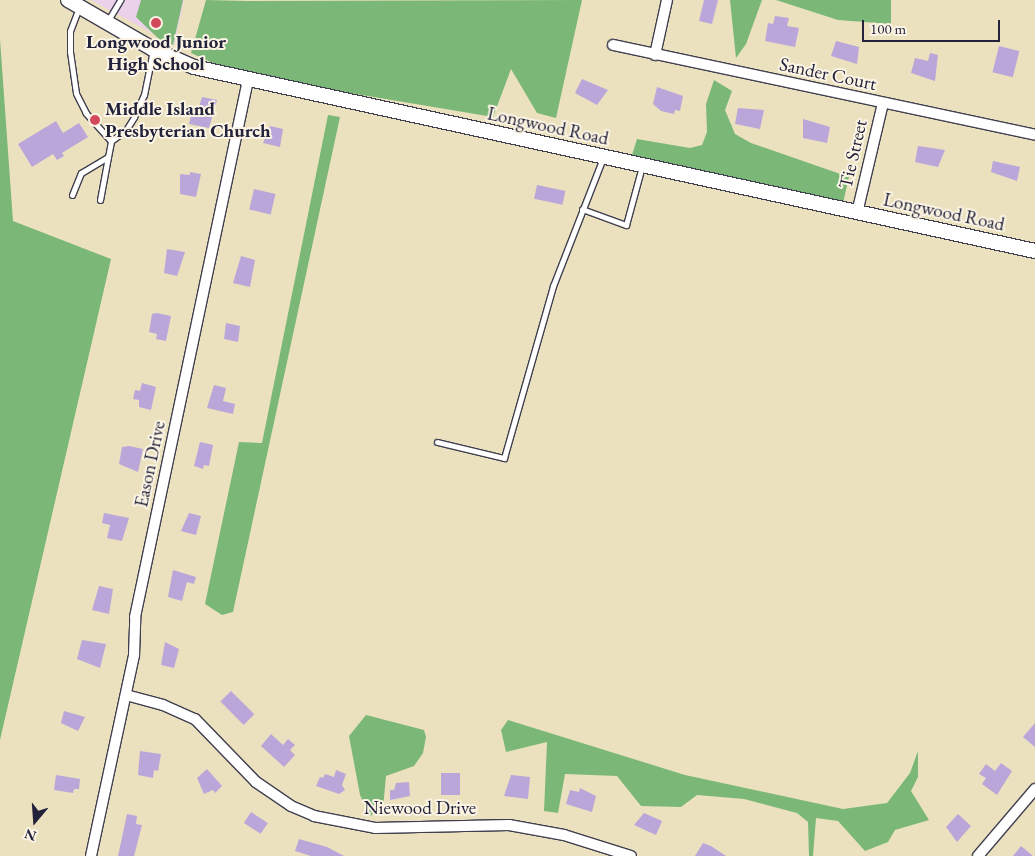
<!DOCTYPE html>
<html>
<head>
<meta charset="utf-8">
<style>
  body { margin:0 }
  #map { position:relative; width:1035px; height:856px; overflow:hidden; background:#ebe1bf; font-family:"EB Garamond",serif }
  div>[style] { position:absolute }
  .built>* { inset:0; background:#ecd1ea }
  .forest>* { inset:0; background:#7bb877 }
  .building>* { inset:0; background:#bba6da; transform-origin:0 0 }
  .roads { filter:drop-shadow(1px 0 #403f4f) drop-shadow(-1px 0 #403f4f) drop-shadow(0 1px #403f4f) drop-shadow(0 -1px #403f4f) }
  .lane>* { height:5px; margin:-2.5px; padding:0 2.5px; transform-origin:2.5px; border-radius:2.5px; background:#fff }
  .street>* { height:10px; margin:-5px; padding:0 5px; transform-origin:5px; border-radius:5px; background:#fff }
  .secondary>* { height:14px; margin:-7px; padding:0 7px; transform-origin:7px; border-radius:7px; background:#fff }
  .dots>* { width:14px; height:14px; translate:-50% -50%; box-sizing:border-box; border:2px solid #fcf5e5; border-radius:50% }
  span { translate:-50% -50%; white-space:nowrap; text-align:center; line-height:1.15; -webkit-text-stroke:4px #fcf5e5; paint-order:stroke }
  .poi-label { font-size:19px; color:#22223b; font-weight:700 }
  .left { translate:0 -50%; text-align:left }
  .street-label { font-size:19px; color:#22223b }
  .north { position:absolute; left:10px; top:796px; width:50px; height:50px; -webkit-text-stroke:4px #fcf5e5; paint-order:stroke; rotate:198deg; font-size:14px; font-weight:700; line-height:20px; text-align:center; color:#22223b }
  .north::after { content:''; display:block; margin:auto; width:18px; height:22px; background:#22223b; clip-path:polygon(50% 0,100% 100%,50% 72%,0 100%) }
  .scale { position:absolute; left:862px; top:20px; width:138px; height:22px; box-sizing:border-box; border:2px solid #22223b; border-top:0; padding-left:6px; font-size:15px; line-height:18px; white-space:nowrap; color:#22223b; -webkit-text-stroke:4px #fcf5e5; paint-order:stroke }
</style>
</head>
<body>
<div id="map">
  <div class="built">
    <div style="clip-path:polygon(91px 0,184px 0,174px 45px)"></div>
  </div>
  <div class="forest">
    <div style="clip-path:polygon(141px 0,183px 0,173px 45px,162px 42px,136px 17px)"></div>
    <div style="clip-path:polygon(206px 0,247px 1px,582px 0,556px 118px,537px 113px,511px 69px,493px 117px,320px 88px,213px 63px,191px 53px)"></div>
    <div style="clip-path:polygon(730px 0,762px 0,746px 44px,736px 58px)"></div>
    <div style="clip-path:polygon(776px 0,891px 0,891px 24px,838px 20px)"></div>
    <div style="clip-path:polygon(0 39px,13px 221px,111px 259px,0 740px)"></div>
    <div style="clip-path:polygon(714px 80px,732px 91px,725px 110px,735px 134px,751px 143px,849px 177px,843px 203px,632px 155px,637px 139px,690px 148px,702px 145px,707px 132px,706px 104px)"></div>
    <div style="clip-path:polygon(328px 115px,340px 117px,233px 612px,222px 615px,205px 604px,239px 442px,262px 443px)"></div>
    <div style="clip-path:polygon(366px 715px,424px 730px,426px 737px,423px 753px,414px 766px,386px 776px,383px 808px,370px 816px,360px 795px,349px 736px)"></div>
    <div style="clip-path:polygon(508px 720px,685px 775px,843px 809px,887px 803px,910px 773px,918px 751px,918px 777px,911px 791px,929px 820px,895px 830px,888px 842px,865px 851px,838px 821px,816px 818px,813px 856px,809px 856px,808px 822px,797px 813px,744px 799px,697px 795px,681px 807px,641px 806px,617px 776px,565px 774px,558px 813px,544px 811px,547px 742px,506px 752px,501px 730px)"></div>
  </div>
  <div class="building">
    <div style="clip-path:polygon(704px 0,718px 0,712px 24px,699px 21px)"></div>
    <div style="clip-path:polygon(775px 16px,789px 18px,787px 26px,799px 28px,795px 47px,765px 41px,768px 23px,773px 24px)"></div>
    <div style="clip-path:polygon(836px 41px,859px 47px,857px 64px,831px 56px)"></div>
    <div style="left:999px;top:46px;width:21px;height:27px;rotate:14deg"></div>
    <div style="clip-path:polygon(930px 53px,938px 55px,935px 81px,911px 73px,915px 58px,928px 61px)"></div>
    <div style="clip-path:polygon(582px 79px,608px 90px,597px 105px,575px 93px)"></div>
    <div style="clip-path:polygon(657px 87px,683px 96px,680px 111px,675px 110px,674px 114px,661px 111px,653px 104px)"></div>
    <div style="clip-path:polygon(202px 97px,217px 100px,209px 128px,189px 124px,191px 116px,196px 117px)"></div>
    <div style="clip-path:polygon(738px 108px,764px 110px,760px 129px,735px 124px)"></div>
    <div style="clip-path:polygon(803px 119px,830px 127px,827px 143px,803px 138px)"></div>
    <div style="clip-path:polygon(56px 121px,63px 133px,79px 123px,88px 137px,62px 153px,64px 156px,57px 160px,53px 154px,32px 167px,18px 144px)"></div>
    <div style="clip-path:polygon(270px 126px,283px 129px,280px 147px,263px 143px)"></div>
    <div style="clip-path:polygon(918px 146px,945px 150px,938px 167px,915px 162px)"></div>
    <div style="clip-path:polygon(993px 161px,1020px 167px,1017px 181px,991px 172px)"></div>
    <div style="clip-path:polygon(190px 172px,201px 174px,196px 197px,180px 194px,180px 174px,190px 175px)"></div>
    <div style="left:537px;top:185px;width:29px;height:14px;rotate:12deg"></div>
    <div style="left:254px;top:189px;width:22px;height:21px;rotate:13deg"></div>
    <div style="clip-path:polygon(167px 249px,185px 252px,177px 276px,164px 273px)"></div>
    <div style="clip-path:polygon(241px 256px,255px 260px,250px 287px,233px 283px)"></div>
    <div style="clip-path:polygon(157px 313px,171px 316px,166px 341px,156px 339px,157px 334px,149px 332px,152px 314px)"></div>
    <div style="clip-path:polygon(226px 323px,240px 326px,238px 342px,224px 339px)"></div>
    <div style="clip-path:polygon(142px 383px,156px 387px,151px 410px,139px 407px,139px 400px,133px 399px,135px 390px,140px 391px)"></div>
    <div style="clip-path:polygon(214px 385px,226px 388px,223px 401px,235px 404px,233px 414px,207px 408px)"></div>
    <div style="clip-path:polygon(200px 442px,213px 445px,209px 466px,204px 465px,203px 469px,194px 466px)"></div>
    <div style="clip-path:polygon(129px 446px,143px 449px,138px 472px,119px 464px,122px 447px)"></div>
    <div style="clip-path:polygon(104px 513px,129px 518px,122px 541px,107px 538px,110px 525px,102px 523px)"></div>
    <div style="clip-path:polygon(189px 513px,201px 516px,196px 535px,181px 531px)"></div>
    <div style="clip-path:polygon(173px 570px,196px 577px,194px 584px,187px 582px,182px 601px,168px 597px)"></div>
    <div style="clip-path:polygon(99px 586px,113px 589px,109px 614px,92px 610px)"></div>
    <div style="clip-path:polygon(82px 640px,106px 644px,100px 668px,77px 659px)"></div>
    <div style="clip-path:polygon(165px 642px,179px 649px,174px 668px,161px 665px)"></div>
    <div style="left:231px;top:691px;width:33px;height:15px;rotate:45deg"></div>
    <div style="clip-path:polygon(64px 711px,85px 717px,78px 731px,61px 723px)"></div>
    <div style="clip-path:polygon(1035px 723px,1035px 747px,1023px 737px)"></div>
    <div style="clip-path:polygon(271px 734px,283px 745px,288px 739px,295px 745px,290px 750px,295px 755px,284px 767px,261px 746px)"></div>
    <div style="clip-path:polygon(140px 751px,161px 754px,158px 771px,154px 770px,153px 778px,138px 775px)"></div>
    <div style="clip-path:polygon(1001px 763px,1012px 771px,997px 795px,982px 784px,986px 778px,979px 774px,986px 764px,995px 771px)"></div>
    <div style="clip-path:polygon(207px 769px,222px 786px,215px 793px,213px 790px,204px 794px,197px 778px)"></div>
    <div style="clip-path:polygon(336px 770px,346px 774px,342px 785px,345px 790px,339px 794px,316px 786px,320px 777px,323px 778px,325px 774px,334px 777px)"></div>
    <div style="left:441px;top:773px;width:19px;height:22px"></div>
    <div style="clip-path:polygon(56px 775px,80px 779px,79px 789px,74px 789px,73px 793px,54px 790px)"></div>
    <div style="clip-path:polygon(511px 775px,530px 777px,528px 799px,504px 796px)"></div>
    <div style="clip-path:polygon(409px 782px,410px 796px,390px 800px,390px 790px,394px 790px,396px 783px)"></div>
    <div style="clip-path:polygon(580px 788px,596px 796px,592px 812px,566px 804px,570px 790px,579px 792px)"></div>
    <div style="left:251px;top:812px;width:20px;height:13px;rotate:33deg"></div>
    <div style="clip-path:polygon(644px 813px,662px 821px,656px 835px,634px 825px)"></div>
    <div style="clip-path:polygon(127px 814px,137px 816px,136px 824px,142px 825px,134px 856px,118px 856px)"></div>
    <div style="clip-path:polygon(958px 814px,971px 826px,957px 842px,946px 827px)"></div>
    <div style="clip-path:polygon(299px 839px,327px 847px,344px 856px,311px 856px,295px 851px)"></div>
    <div style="clip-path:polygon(703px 843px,711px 846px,726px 856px,695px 856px)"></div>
    <div style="clip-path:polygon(1021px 846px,1033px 856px,1013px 856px)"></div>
  </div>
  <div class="roads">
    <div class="lane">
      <div style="left:107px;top:22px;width:26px;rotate:-59deg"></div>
      <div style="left:111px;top:141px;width:19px;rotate:-36deg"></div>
      <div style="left:126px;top:130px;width:15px;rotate:-58deg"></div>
      <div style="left:134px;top:117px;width:24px;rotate:-66deg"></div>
      <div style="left:144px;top:95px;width:46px;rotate:-78.7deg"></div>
      <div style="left:72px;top:195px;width:24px;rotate:-68deg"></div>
      <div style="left:81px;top:173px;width:31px;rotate:-31deg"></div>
      <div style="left:108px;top:157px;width:16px;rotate:-79deg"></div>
      <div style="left:111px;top:141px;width:38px;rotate:-132deg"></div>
      <div style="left:86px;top:113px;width:22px;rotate:-117deg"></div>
      <div style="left:76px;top:93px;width:41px;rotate:-98.3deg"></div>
      <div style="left:70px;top:52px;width:21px;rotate:-90deg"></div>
      <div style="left:70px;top:31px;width:26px;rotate:-69deg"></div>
      <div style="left:100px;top:200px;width:44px;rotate:-79.5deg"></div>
      <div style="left:582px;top:209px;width:47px;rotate:20deg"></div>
      <div style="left:626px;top:225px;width:61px;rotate:-74.8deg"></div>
      <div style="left:437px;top:442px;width:69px;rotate:13.4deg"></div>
      <div style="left:504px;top:458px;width:179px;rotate:-74.1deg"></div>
      <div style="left:553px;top:286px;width:137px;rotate:-68.7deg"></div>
    </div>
    <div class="street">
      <div style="left:613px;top:45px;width:431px;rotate:12deg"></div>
      <div style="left:655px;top:55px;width:56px;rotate:-77.7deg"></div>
      <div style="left:857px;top:213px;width:113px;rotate:-76.7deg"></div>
      <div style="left:126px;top:695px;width:38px;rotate:15deg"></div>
      <div style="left:163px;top:705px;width:35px;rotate:24deg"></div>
      <div style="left:195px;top:719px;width:88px;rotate:45.9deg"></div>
      <div style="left:256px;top:782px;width:42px;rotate:34.4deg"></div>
      <div style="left:291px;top:806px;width:25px;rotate:23deg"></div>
      <div style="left:314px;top:816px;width:62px;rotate:11.1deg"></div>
      <div style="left:375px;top:828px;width:134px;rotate:-1.3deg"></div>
      <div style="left:509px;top:825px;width:56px;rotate:10.3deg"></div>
      <div style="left:564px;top:835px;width:70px;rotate:17.4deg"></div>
      <div style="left:91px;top:856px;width:206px;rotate:-77.9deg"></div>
      <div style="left:134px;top:655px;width:38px;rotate:-88deg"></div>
      <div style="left:135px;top:617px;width:549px;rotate:-78.12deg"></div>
      <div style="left:978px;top:856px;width:88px;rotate:-49.6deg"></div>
    </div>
    <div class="secondary">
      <div style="left:68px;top:0;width:98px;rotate:30deg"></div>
      <div style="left:153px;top:49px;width:45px;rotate:23.7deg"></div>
      <div style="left:194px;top:67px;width:861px;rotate:12.34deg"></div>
    </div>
  </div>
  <div class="dots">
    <div style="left:156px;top:23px;background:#d1495b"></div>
    <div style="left:95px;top:120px;background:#d1495b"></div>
  </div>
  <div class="poi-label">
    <span style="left:156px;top:53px">Longwood Junior<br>High School</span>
    <span class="left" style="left:105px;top:120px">Middle Island<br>Presbyterian Church</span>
  </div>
  <div class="street-label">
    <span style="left:828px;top:74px;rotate:12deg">Sander Court</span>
    <span style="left:548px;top:126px;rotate:12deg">Longwood Road</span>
    <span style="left:853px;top:154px;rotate:-77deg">Tie Street</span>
    <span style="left:944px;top:212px;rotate:12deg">Longwood Road</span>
    <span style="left:150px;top:464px;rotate:-78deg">Eason Drive</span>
    <span style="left:420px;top:808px">Niewood Drive</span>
  </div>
  <div class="north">N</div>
  <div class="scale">100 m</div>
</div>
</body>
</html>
